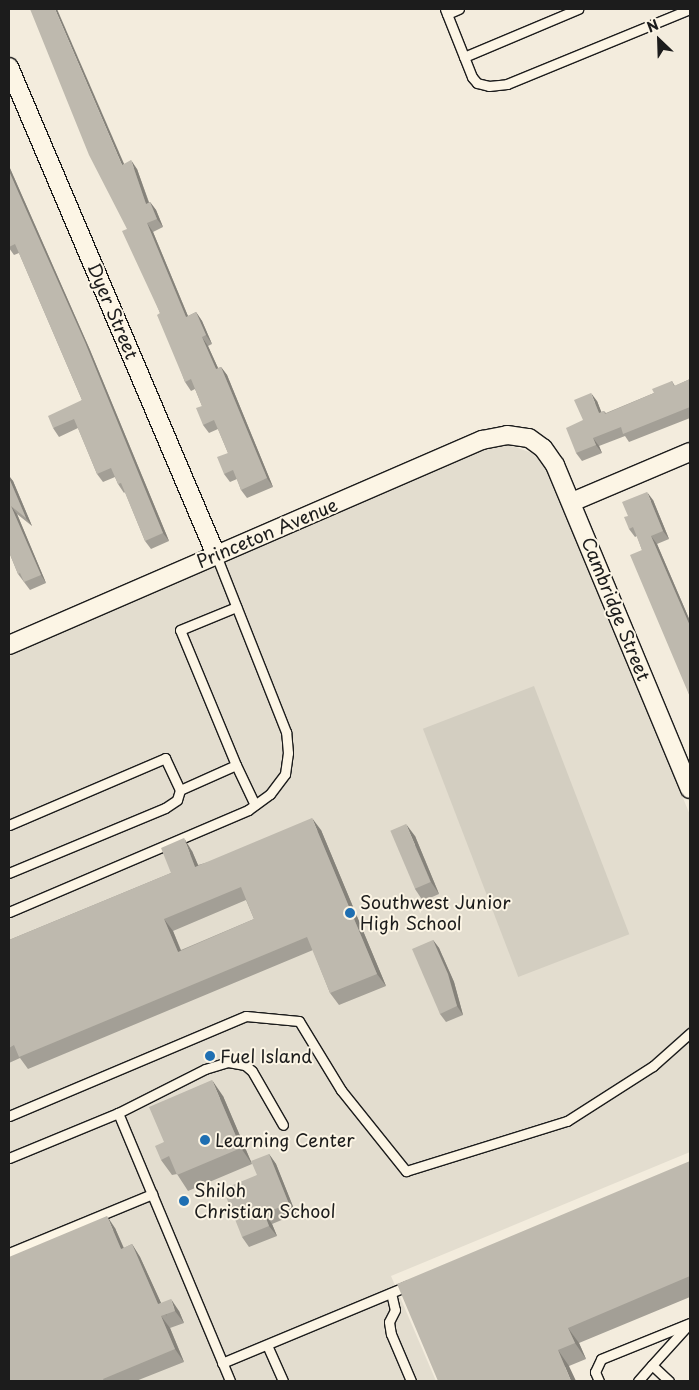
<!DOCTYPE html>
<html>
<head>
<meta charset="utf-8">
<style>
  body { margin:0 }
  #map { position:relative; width:699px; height:1390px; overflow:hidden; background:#f3ecdd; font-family:"Playpen Sans",sans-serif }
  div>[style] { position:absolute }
  .built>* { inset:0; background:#e3ddcf }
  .green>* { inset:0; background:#d3cec1; transform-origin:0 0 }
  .roads { filter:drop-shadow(1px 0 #1c1c1c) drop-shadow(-1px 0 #1c1c1c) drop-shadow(0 1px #1c1c1c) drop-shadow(0 -1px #1c1c1c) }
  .lane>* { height:9px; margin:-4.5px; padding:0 4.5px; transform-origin:4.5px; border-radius:4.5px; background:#fcf5e5 }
  .street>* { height:18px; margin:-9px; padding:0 9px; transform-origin:9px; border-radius:9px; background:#fcf5e5 }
  .wall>* { inset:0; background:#a39f96 }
  .shaded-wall>* { inset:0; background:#85827a }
  .building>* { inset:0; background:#beb9ae; transform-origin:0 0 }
  .dots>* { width:14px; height:14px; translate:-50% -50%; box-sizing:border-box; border:2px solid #fcf5e5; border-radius:50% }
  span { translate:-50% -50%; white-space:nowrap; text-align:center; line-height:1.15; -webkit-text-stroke:4px #fcf5e5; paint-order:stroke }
  .street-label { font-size:18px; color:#1c1c1c }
  .poi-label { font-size:18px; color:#1c1c1c }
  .left { translate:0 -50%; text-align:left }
  .frame { position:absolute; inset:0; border:10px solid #1c1c1c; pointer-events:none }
  .north { position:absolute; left:634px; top:15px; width:50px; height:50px; -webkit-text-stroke:4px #fcf5e5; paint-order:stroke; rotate:336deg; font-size:14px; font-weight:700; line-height:20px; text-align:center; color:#1c1c1c }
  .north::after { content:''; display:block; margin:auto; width:18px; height:22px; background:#1c1c1c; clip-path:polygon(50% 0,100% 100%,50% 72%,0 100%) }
</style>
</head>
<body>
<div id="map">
  <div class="built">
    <div style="clip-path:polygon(504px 443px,535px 454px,548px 470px,690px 815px,690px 1152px,391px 1276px,436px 1381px,9px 1381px,9px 653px,481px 448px)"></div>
  </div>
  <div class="green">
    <div style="left:534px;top:686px;width:266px;height:119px;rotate:69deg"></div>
  </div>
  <div class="roads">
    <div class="lane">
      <div style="left:445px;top:9px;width:73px;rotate:68.3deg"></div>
      <div style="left:472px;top:77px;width:8px;rotate:50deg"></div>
      <div style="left:477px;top:83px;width:12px;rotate:14deg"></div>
      <div style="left:489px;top:86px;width:18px;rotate:-6deg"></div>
      <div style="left:507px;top:84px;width:198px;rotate:-22.3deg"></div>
      <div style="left:447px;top:14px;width:13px;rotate:-23deg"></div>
      <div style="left:464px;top:57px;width:124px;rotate:-22.8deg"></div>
      <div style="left:236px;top:765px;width:146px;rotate:-112.5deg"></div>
      <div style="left:180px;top:630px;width:61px;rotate:-22.3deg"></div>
      <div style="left:180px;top:790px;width:61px;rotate:-24.1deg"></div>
      <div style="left:236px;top:765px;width:44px;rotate:64.6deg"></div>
      <div style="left:9px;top:825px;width:170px;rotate:-23.2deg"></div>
      <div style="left:165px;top:758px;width:35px;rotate:65deg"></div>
      <div style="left:180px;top:790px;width:10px;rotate:107deg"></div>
      <div style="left:177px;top:800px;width:14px;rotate:146deg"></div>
      <div style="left:165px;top:808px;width:169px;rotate:157.4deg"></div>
      <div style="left:9px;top:912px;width:260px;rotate:-23.1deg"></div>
      <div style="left:248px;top:810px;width:27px;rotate:-36deg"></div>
      <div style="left:270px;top:794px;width:25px;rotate:-53deg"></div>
      <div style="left:285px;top:774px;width:21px;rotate:-82deg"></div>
      <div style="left:288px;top:753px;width:21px;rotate:-95deg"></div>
      <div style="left:286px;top:732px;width:190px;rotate:-111.6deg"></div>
      <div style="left:118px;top:1113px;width:97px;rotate:-26.8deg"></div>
      <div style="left:205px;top:1069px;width:24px;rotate:-17deg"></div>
      <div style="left:228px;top:1062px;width:17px;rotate:10deg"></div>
      <div style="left:245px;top:1065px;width:9px;rotate:41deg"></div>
      <div style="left:252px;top:1071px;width:62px;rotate:60.1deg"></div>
      <div style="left:9px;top:1116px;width:257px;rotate:-22.9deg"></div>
      <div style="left:246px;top:1016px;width:53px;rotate:5.4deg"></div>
      <div style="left:299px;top:1021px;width:81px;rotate:58.7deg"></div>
      <div style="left:341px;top:1090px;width:104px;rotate:51.3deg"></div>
      <div style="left:406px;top:1171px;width:169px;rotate:-17.3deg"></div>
      <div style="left:567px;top:1121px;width:102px;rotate:-32.6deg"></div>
      <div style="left:653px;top:1066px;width:50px;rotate:-41.7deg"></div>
      <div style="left:9px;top:1158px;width:118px;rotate:-22.4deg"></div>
      <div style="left:118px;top:1113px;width:290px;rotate:67.3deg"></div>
      <div style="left:9px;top:1253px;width:155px;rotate:-22.4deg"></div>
      <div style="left:391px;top:1293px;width:17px;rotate:77deg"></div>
      <div style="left:395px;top:1310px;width:13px;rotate:117deg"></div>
      <div style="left:389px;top:1322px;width:12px;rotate:81deg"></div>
      <div style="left:391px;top:1334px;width:51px;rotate:66.9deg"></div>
      <div style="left:267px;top:1345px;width:39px;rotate:66deg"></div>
      <div style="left:222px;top:1363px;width:203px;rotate:-22.6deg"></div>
      <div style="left:599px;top:1381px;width:10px;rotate:-114deg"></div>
      <div style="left:595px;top:1372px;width:14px;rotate:-65deg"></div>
      <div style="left:601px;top:1359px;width:96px;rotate:-22deg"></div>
      <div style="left:638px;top:1381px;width:21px;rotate:-49deg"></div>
      <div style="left:669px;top:1381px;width:23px;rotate:-137deg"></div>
      <div style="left:652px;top:1365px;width:55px;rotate:-47.9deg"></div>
    </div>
    <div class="street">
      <div style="left:9px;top:67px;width:530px;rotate:67.01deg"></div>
      <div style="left:572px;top:502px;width:128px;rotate:-23deg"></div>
      <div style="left:9px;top:645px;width:516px;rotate:-23.43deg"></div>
      <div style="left:482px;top:440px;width:25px;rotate:-11deg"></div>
      <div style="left:507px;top:435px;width:22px;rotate:8deg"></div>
      <div style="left:529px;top:438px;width:17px;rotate:36deg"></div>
      <div style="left:543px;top:448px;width:21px;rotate:55deg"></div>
      <div style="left:555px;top:465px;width:351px;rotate:67.4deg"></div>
    </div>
  </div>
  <div class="wall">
    <div style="clip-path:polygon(124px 164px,137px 169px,149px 202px,150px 202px,156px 210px,163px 227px,153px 232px,188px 316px,196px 312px,202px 321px,212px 344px,208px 346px,218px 368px,221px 367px,227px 375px,273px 487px,247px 498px,241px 490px,237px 479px,230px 482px,224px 474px,228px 453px,218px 429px,209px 433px,203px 425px,202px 406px,195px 389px,191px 391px,185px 382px,160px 313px,127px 229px)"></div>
    <div style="clip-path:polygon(9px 166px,90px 350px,169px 541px,151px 549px,145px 541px,125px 492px,124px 493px,118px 484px,115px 477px,103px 482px,97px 474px,78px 428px,59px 437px,53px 428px,82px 400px,19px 253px,14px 255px,9px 248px)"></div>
    <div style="clip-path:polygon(690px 379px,690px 418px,629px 442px,625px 436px,599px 446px,602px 453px,582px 461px,576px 453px,583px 420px,597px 401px,601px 412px,604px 411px,606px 413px,654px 393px,672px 381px,675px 386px)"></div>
    <div style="clip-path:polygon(9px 476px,13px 481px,32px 526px,17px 514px,46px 583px,30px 590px,18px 574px,9px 552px)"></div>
    <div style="clip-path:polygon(653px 500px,669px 539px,657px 544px,690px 621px,690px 697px,642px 550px,637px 536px,635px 537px,629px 529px,628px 516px)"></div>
    <div style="clip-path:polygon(evenodd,321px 830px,386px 986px,339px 1005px,330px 993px,313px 950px,28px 1069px,20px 1058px,9px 1063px,9px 940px,171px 873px,192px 851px,198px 865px,321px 830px,246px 900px,254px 919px,181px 950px,173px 931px,246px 900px)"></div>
    <div style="clip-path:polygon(415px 836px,439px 894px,423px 901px,415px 889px)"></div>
    <div style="clip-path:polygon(433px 940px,439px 948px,454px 982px,463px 1015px,446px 1022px,440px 1014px)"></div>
    <div style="clip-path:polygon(223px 1096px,252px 1164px,188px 1191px,177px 1174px,172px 1175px,161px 1160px,164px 1142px)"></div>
    <div style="clip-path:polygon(269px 1154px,276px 1164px,296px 1214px,272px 1224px,277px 1236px,249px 1247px,242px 1237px,257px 1175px)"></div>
    <div style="clip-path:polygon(690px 1161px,690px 1297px,579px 1343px,586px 1359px,569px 1366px,438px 1381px)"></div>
    <div style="clip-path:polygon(115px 1228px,124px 1248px,132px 1244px,140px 1257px,161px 1303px,179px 1311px,184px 1323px,170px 1328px,184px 1362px,136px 1381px,9px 1381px)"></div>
  </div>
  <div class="shaded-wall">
    <div style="clip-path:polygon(55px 9px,57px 9px,128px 173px,122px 165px)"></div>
    <div style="clip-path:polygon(131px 160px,137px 169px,152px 212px,146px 204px)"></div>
    <div style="clip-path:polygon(9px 166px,90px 350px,169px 541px,163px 533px,9px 171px)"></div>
    <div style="clip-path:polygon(150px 202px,156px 210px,163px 227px,157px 219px)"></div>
    <div style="clip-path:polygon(147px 223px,153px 232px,192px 326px,186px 317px)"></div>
    <div style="clip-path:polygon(196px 312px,202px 321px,212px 344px,206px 335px)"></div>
    <div style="clip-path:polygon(202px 337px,208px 346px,222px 377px,216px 369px)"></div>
    <div style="clip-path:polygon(221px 367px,227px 375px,273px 487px,267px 478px)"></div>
    <div style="clip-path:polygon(591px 393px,597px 401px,605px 421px,599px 413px)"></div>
    <div style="clip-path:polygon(593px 438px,599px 446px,602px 453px,596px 445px)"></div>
    <div style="clip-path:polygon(9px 476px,13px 481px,32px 526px,26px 518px,9px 478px)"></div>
    <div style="clip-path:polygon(647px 492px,653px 500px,669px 539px,663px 531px)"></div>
    <div style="clip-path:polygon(11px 506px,17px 514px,46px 583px,41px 575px)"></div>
    <div style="clip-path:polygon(651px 536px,657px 544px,690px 621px,690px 626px)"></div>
    <div style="clip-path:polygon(312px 818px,321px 830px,386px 986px,377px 974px)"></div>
    <div style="clip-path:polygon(406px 824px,415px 836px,439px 894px,431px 882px)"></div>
    <div style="clip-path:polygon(184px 838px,192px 851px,204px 879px,195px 867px)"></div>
    <div style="clip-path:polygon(164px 919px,173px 931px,186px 964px,178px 952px)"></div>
    <div style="clip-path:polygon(433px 940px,439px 948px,454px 982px,463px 1015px,457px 1006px)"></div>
    <div style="clip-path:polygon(212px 1080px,223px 1096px,252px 1164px,241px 1148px)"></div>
    <div style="clip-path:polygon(269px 1154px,276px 1164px,296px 1214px,289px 1204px)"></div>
    <div style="clip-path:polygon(264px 1213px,272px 1224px,277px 1236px,269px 1226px)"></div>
    <div style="clip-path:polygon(107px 1216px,115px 1228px,129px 1261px,121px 1249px)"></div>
    <div style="clip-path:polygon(132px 1244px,140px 1257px,167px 1316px,158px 1304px)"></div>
    <div style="clip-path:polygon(171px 1299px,179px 1311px,184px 1323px,175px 1311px)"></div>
    <div style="clip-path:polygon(161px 1316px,170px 1328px,184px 1362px,175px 1349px)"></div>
    <div style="clip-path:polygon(568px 1328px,579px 1343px,586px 1359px,575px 1343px)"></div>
    <div style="clip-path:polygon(558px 1350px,569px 1366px,576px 1381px,571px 1381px)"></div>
  </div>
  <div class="building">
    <div style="clip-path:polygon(30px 9px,55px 9px,122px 165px,131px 160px,146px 204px,150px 202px,157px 219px,147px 223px,186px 317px,196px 312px,206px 335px,202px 337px,216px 369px,221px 367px,267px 478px,241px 490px,233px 470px,224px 474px,217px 457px,228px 453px,214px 420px,203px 425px,196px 408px,202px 406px,191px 379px,185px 382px,157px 315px,160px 313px,122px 231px,127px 229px,89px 155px)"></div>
    <div style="clip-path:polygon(9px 171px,85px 342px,163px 533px,145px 541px,121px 483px,118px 484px,111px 468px,97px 474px,74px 419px,53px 428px,48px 416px,82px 400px,15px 244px,9px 247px)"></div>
    <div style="clip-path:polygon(690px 379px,690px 407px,623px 434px,621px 427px,593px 438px,596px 445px,576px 453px,566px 428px,583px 420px,574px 400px,591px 393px,599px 413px,604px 411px,605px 414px,654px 393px,652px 389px,672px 381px,674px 386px)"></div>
    <div style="clip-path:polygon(9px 478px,26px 518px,11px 506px,41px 575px,24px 582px,20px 573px,18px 574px,9px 552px)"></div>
    <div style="clip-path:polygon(647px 492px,663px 531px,651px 536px,690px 626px,690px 697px,630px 555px,642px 550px,633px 527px,629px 529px,624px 517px,628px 516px,622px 502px)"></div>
    <div style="clip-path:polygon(evenodd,312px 818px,377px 974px,330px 993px,307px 937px,19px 1057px,14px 1045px,9px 1048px,9px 940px,171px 873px,161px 848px,184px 838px,195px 867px,312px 818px,241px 887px,254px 919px,178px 952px,164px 919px,241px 887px)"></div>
    <div style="left:406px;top:824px;width:63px;height:17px;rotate:67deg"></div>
    <div style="clip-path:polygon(433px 940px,448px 974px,457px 1006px,440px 1014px,412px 949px)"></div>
    <div style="clip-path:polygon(212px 1080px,241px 1148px,177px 1175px,169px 1156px,161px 1160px,155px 1146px,164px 1142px,149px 1107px)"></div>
    <div style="clip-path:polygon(269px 1154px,289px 1204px,264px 1213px,269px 1226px,242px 1237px,223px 1189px,257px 1175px,251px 1161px)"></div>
    <div style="clip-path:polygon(690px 1161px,690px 1276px,568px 1328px,575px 1343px,558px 1350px,571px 1381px,438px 1381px,397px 1284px)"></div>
    <div style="clip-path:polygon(107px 1216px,121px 1249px,132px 1244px,158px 1304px,171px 1299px,175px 1311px,161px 1316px,175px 1349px,103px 1379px,104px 1381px,9px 1381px,9px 1257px)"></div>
  </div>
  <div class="dots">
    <div style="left:350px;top:913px;background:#1f6fb2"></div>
    <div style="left:210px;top:1056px;background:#1f6fb2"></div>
    <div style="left:205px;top:1140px;background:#1f6fb2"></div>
    <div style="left:184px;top:1201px;background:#1f6fb2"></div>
  </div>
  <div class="street-label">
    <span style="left:113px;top:311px;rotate:67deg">Dyer Street</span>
    <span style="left:267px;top:533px;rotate:-23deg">Princeton Avenue</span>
    <span style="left:616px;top:609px;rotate:68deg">Cambridge Street</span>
  </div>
  <div class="poi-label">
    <span class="left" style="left:360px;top:913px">Southwest Junior<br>High School</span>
    <span class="left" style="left:220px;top:1056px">Fuel Island</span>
    <span class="left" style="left:215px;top:1140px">Learning Center</span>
    <span class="left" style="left:194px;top:1201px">Shiloh<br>Christian School</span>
  </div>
  <div class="frame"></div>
  <div class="north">N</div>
</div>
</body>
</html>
